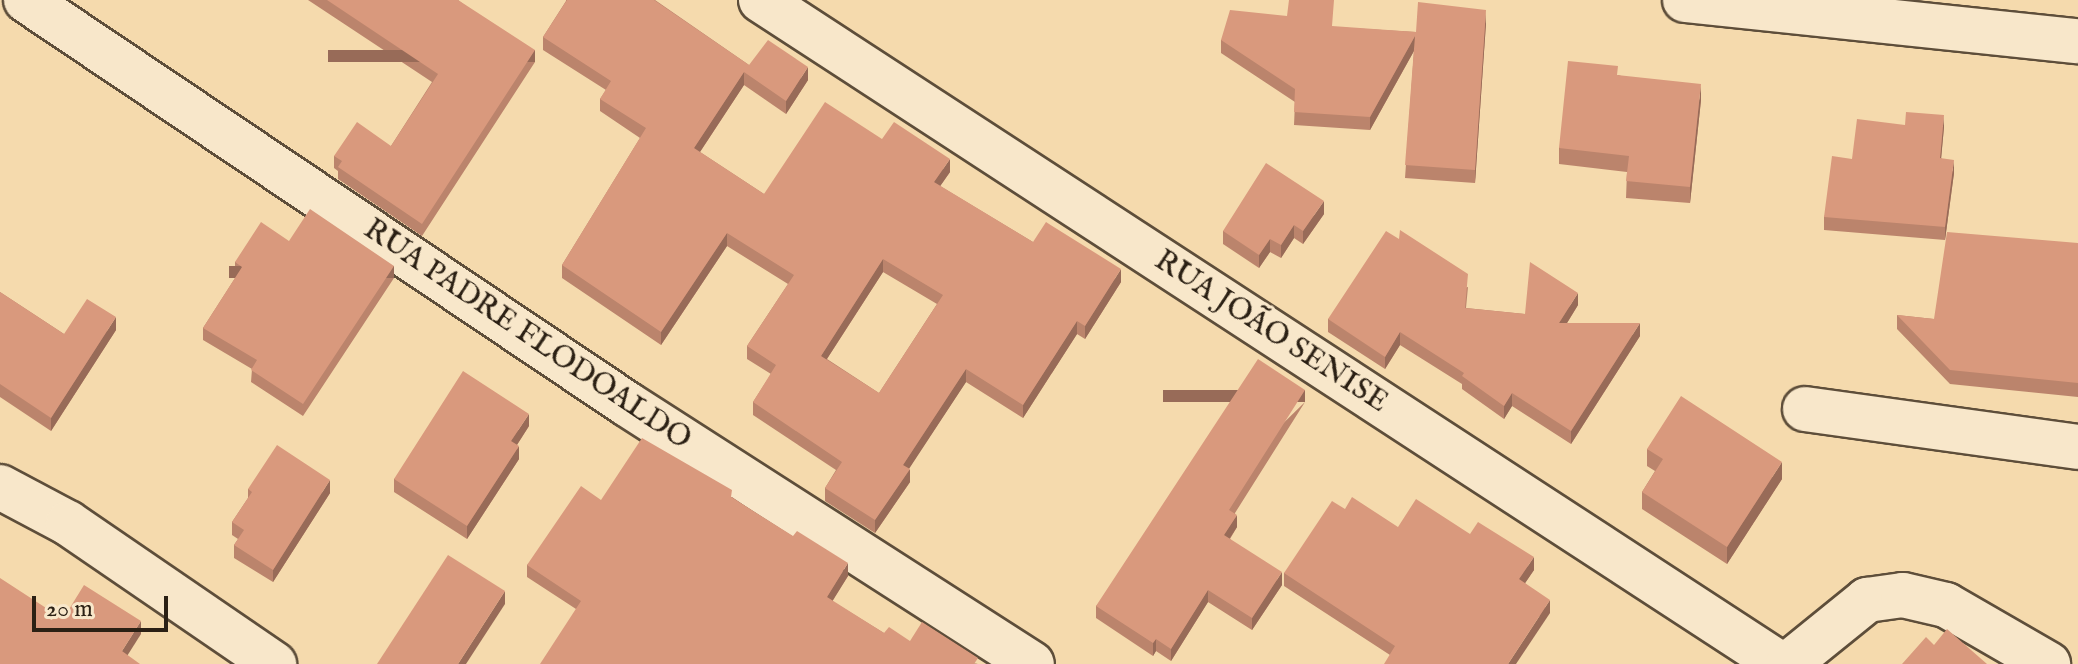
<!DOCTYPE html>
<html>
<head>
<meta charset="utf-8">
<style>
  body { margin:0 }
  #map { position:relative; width:2078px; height:664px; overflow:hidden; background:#f5daad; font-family:"IM FELL English",serif }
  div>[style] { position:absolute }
  .roads { filter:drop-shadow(2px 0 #5e4e3a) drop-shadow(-2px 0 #5e4e3a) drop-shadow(0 2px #5e4e3a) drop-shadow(0 -2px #5e4e3a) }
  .minor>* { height:44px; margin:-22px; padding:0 22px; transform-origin:22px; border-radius:22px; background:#f8e7ca }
  .wall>* { inset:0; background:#bb846c }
  .shaded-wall>* { inset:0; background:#986b58; transform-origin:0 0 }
  .building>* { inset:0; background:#d9997d }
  span { translate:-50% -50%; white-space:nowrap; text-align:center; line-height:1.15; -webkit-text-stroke:6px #f8e7ca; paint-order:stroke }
  .street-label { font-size:30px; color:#2b2014 }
  .scale { position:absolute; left:32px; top:596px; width:136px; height:36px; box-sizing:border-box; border:4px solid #2b2014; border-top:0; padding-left:10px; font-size:24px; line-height:28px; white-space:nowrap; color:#2b2014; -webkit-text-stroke:6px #f8e7ca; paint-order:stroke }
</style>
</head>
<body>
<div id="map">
  <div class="roads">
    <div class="minor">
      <div style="left:26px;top:0;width:724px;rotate:33.91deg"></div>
      <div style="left:627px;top:404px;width:481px;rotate:32.7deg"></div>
      <div style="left:761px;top:0;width:1216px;rotate:33.09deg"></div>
      <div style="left:1685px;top:0;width:395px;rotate:6deg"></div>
      <div style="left:1805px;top:409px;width:276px;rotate:7.9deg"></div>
      <div style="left:0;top:487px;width:77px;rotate:27.9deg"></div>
      <div style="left:68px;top:523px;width:250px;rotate:34.4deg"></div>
      <div style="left:1788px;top:664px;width:102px;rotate:-39deg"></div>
      <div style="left:1867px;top:600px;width:36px;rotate:-8deg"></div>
      <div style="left:1903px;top:595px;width:44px;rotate:13.1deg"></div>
      <div style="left:1946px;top:605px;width:118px;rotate:30deg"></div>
    </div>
  </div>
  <div class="wall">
    <div style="clip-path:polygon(308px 0,458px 0,535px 62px,422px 236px,338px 179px,338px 171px,334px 168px,334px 156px,391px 146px,432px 82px)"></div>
    <div style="clip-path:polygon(evenodd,566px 0,655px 0,749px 65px,808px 80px,786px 114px,744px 85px,700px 152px,764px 194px,882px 139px,950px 172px,940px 186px,1033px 242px,1121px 282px,1085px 339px,1077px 334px,1023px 418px,966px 382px,909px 468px,910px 482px,875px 533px,825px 501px,825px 488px,836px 470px,753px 415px,753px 402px,771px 374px,747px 359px,747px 346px,788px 284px,727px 246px,661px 345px,562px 278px,562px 265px,640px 138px,600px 111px,600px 99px,606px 90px,543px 50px,543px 37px,566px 1px,566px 0,883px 272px,937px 304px,879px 393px,827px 359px,883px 272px)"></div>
    <div style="clip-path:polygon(1486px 23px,1475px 183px,1405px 178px,1414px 51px,1370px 130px,1294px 125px,1295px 102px,1221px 53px,1221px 40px,1333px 27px,1416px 32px)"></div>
    <div style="clip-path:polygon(1618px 75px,1701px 100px,1690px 203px,1626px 198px,1627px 172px,1559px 164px,1559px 148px)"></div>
    <div style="clip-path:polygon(1905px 125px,1944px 127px,1941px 158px,1954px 173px,1945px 240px,1824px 230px,1824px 217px,1852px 159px)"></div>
    <div style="clip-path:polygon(1324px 214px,1303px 244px,1294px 238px,1281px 258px,1270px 252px,1259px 268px,1223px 244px,1223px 231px)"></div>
    <div style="clip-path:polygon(289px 241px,394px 278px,303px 416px,251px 382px,252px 369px,203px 340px,203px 328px,237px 275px,235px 274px,235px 262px)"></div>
    <div style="clip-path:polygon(2078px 243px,2078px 397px,1950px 384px,1897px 329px,1897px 315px,1934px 319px)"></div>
    <div style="clip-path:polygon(1468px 287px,1466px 308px,1525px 314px,1578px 305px,1567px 323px,1640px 336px,1571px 444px,1512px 406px,1504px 419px,1462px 389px,1462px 384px,1400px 345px,1385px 369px,1328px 332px,1328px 319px)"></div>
    <div style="clip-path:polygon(0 292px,64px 334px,116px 330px,51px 431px,0 397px)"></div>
    <div style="clip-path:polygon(1305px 402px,1235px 513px,1237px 527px,1230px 539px,1282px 585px,1252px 630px,1208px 602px,1171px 661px,1156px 651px,1153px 656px,1096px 618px,1096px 606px)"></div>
    <div style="clip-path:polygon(529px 426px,517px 445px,519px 459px,467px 539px,394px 492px,394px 479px)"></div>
    <div style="clip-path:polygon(1647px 449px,1782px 479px,1727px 564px,1642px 509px,1642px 492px,1655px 471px,1647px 466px)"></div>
    <div style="clip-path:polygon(248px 489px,330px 493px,273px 582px,234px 558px,234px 545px,238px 539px,232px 535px,232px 522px,248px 498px)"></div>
    <div style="clip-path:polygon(732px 497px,848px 576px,832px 601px,884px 633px,978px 664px,576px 609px,527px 577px,527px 565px,601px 500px)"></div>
    <div style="clip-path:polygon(1398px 527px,1470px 534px,1534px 570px,1525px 583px,1550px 613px,1390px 655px,1284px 586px,1284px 573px)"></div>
  </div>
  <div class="shaded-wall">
    <div style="clip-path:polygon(1486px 10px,1486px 23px,1475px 183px,1475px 170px)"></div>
    <div style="clip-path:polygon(1415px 36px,1415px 49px,1370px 130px,1370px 117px)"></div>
    <div style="left:535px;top:50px;width:12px;height:207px;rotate:90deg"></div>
    <div style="clip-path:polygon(808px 67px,808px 80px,786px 114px,786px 101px)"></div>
    <div style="clip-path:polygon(744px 72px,744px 85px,694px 161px,694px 148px)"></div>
    <div style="clip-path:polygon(1701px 84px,1701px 100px,1690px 203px,1690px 187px)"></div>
    <div style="clip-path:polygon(1944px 115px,1944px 127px,1940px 171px,1940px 158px)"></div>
    <div style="clip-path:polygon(950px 159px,950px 172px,934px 195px,934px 182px)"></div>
    <div style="clip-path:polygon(1954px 160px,1954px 173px,1945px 240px,1945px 227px)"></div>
    <div style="clip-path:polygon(1324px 201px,1324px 214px,1303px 244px,1303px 231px)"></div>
    <div style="clip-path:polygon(1294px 225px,1294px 238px,1281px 258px,1281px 245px)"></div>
    <div style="clip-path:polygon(727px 233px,727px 246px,661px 345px,661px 332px)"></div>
    <div style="clip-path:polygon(1270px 239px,1270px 252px,1259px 268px,1259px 255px)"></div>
    <div style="clip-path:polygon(883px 259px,883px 272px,821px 368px,821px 356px)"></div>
    <div style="left:394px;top:266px;width:12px;height:165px;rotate:90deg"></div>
    <div style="clip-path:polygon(1121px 269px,1121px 282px,1085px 339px,1085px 326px)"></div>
    <div style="clip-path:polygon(1578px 293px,1578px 305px,1559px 336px,1559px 323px)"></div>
    <div style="clip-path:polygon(116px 317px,116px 330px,51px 431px,51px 418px)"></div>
    <div style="clip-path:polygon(1077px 321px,1077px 334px,1023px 418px,1023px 405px)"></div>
    <div style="clip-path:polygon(1640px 323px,1640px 336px,1571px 444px,1571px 431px)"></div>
    <div style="clip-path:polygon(1400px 332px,1400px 345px,1385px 369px,1385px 357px)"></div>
    <div style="clip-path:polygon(966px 369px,966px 382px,903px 478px,903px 465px)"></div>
    <div style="left:1305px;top:390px;width:12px;height:142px;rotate:90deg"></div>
    <div style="clip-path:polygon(1512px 393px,1512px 406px,1504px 419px,1504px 406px)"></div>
    <div style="clip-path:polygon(529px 414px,529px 426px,511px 454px,511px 441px)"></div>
    <div style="clip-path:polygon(519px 446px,519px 459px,467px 539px,467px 526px)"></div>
    <div style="clip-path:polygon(1782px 462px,1782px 479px,1727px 564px,1727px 547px)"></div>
    <div style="clip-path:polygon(910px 469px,910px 482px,875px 533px,875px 520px)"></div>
    <div style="clip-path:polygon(330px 480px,330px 493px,273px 582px,273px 570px)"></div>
    <div style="clip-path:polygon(1237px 515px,1237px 527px,1224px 547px,1224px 535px)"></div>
    <div style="clip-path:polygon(1534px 557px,1534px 570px,1519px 592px,1519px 579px)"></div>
    <div style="clip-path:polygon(848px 563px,848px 576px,827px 610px,827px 597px)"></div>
    <div style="clip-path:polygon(1282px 572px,1282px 585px,1252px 630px,1252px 618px)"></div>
    <div style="clip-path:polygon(1208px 590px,1208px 602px,1171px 661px,1171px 649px)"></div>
    <div style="clip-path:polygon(505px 591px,505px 604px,466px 664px,458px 664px)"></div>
    <div style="clip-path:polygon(1550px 600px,1550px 613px,1516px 664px,1508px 664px)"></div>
    <div style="clip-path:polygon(141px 621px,141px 634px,122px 664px,122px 651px)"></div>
    <div style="clip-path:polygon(1156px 639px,1156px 651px,1153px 656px,1153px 643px)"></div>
  </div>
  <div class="building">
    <div style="clip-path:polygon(327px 0,458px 0,535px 50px,422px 224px,338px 167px,342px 161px,334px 156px,357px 122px,391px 146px,438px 74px)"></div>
    <div style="clip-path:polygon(evenodd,567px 0,654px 0,749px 65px,768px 40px,808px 67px,786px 101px,744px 72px,694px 148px,764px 194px,825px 102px,882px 139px,894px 122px,950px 159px,934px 182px,1033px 242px,1046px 222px,1121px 269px,1085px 326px,1077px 321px,1023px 405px,966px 369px,903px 465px,910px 469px,875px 520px,825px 488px,842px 462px,753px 402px,776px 365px,747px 346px,794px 275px,727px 233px,661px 332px,562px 265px,646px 128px,600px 99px,611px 81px,543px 37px,567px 0,883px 259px,943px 295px,879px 393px,821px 356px,883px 259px)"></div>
    <div style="clip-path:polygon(1289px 0,1334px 0,1332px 26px,1416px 32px,1418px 2px,1486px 10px,1475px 170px,1405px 165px,1415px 36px,1370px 117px,1294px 112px,1295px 89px,1221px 40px,1230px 10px,1287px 16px)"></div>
    <div style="clip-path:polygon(1568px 61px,1618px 66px,1617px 75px,1701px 84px,1690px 187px,1626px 181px,1629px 156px,1559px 148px)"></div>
    <div style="clip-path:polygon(1906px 112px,1944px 115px,1940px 158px,1954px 160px,1945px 227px,1824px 217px,1832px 156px,1852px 159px,1857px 119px,1905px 125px)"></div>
    <div style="clip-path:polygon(1266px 163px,1324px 201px,1303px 231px,1294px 225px,1281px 245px,1270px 239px,1259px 255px,1223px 231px)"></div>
    <div style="clip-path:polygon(310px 209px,394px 266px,303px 404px,251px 370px,257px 360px,203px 328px,242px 267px,235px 262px,261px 222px,289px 241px)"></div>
    <div style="clip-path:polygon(1400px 230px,1468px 274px,1465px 308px,1525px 314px,1530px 262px,1578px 293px,1559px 323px,1640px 323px,1571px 431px,1512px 393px,1504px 406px,1462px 376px,1464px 373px,1400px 332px,1385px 357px,1328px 319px,1386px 231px,1399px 239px)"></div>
    <div style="clip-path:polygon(1947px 232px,2078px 243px,2078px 383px,1950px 370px,1897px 315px,1934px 319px)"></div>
    <div style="clip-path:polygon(0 292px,64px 334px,87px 299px,116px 317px,51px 418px,0 384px)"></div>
    <div style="clip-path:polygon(1258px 359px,1305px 390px,1229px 510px,1237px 515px,1224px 535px,1282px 572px,1252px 618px,1208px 590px,1171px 649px,1156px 639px,1153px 643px,1096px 606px)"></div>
    <div style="clip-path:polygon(463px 371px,529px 414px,511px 441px,519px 446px,467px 526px,394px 479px)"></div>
    <div style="clip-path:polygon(1681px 396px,1782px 462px,1727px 547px,1642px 492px,1663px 459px,1647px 449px)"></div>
    <div style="clip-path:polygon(642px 438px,732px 490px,731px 497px,793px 536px,797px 531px,848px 563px,827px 597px,884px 633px,889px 627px,910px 641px,922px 622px,978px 658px,974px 664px,540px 664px,581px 601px,527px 565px,581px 486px,601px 500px)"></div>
    <div style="clip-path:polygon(277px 445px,330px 480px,273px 570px,234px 545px,244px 530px,232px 522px,252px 492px,248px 489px)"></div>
    <div style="clip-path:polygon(1352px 497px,1398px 527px,1416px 499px,1470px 534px,1478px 522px,1534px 557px,1519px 579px,1550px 600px,1508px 664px,1384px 664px,1395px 646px,1284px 573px,1332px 501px,1345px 509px)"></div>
    <div style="clip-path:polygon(448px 555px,505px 591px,458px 664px,377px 664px)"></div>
    <div style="clip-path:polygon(0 578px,63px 619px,84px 585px,141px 621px,122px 651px,140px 664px,0 664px)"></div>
    <div style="clip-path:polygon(1947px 629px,1987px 664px,1902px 664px,1926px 637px,1934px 645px)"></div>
  </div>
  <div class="street-label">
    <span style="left:1271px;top:332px;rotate:33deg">RUA JOÃO SENISE</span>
    <span style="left:527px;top:335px;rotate:34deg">RUA PADRE FLODOALDO</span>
  </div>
  <div class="scale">20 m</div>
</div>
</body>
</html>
